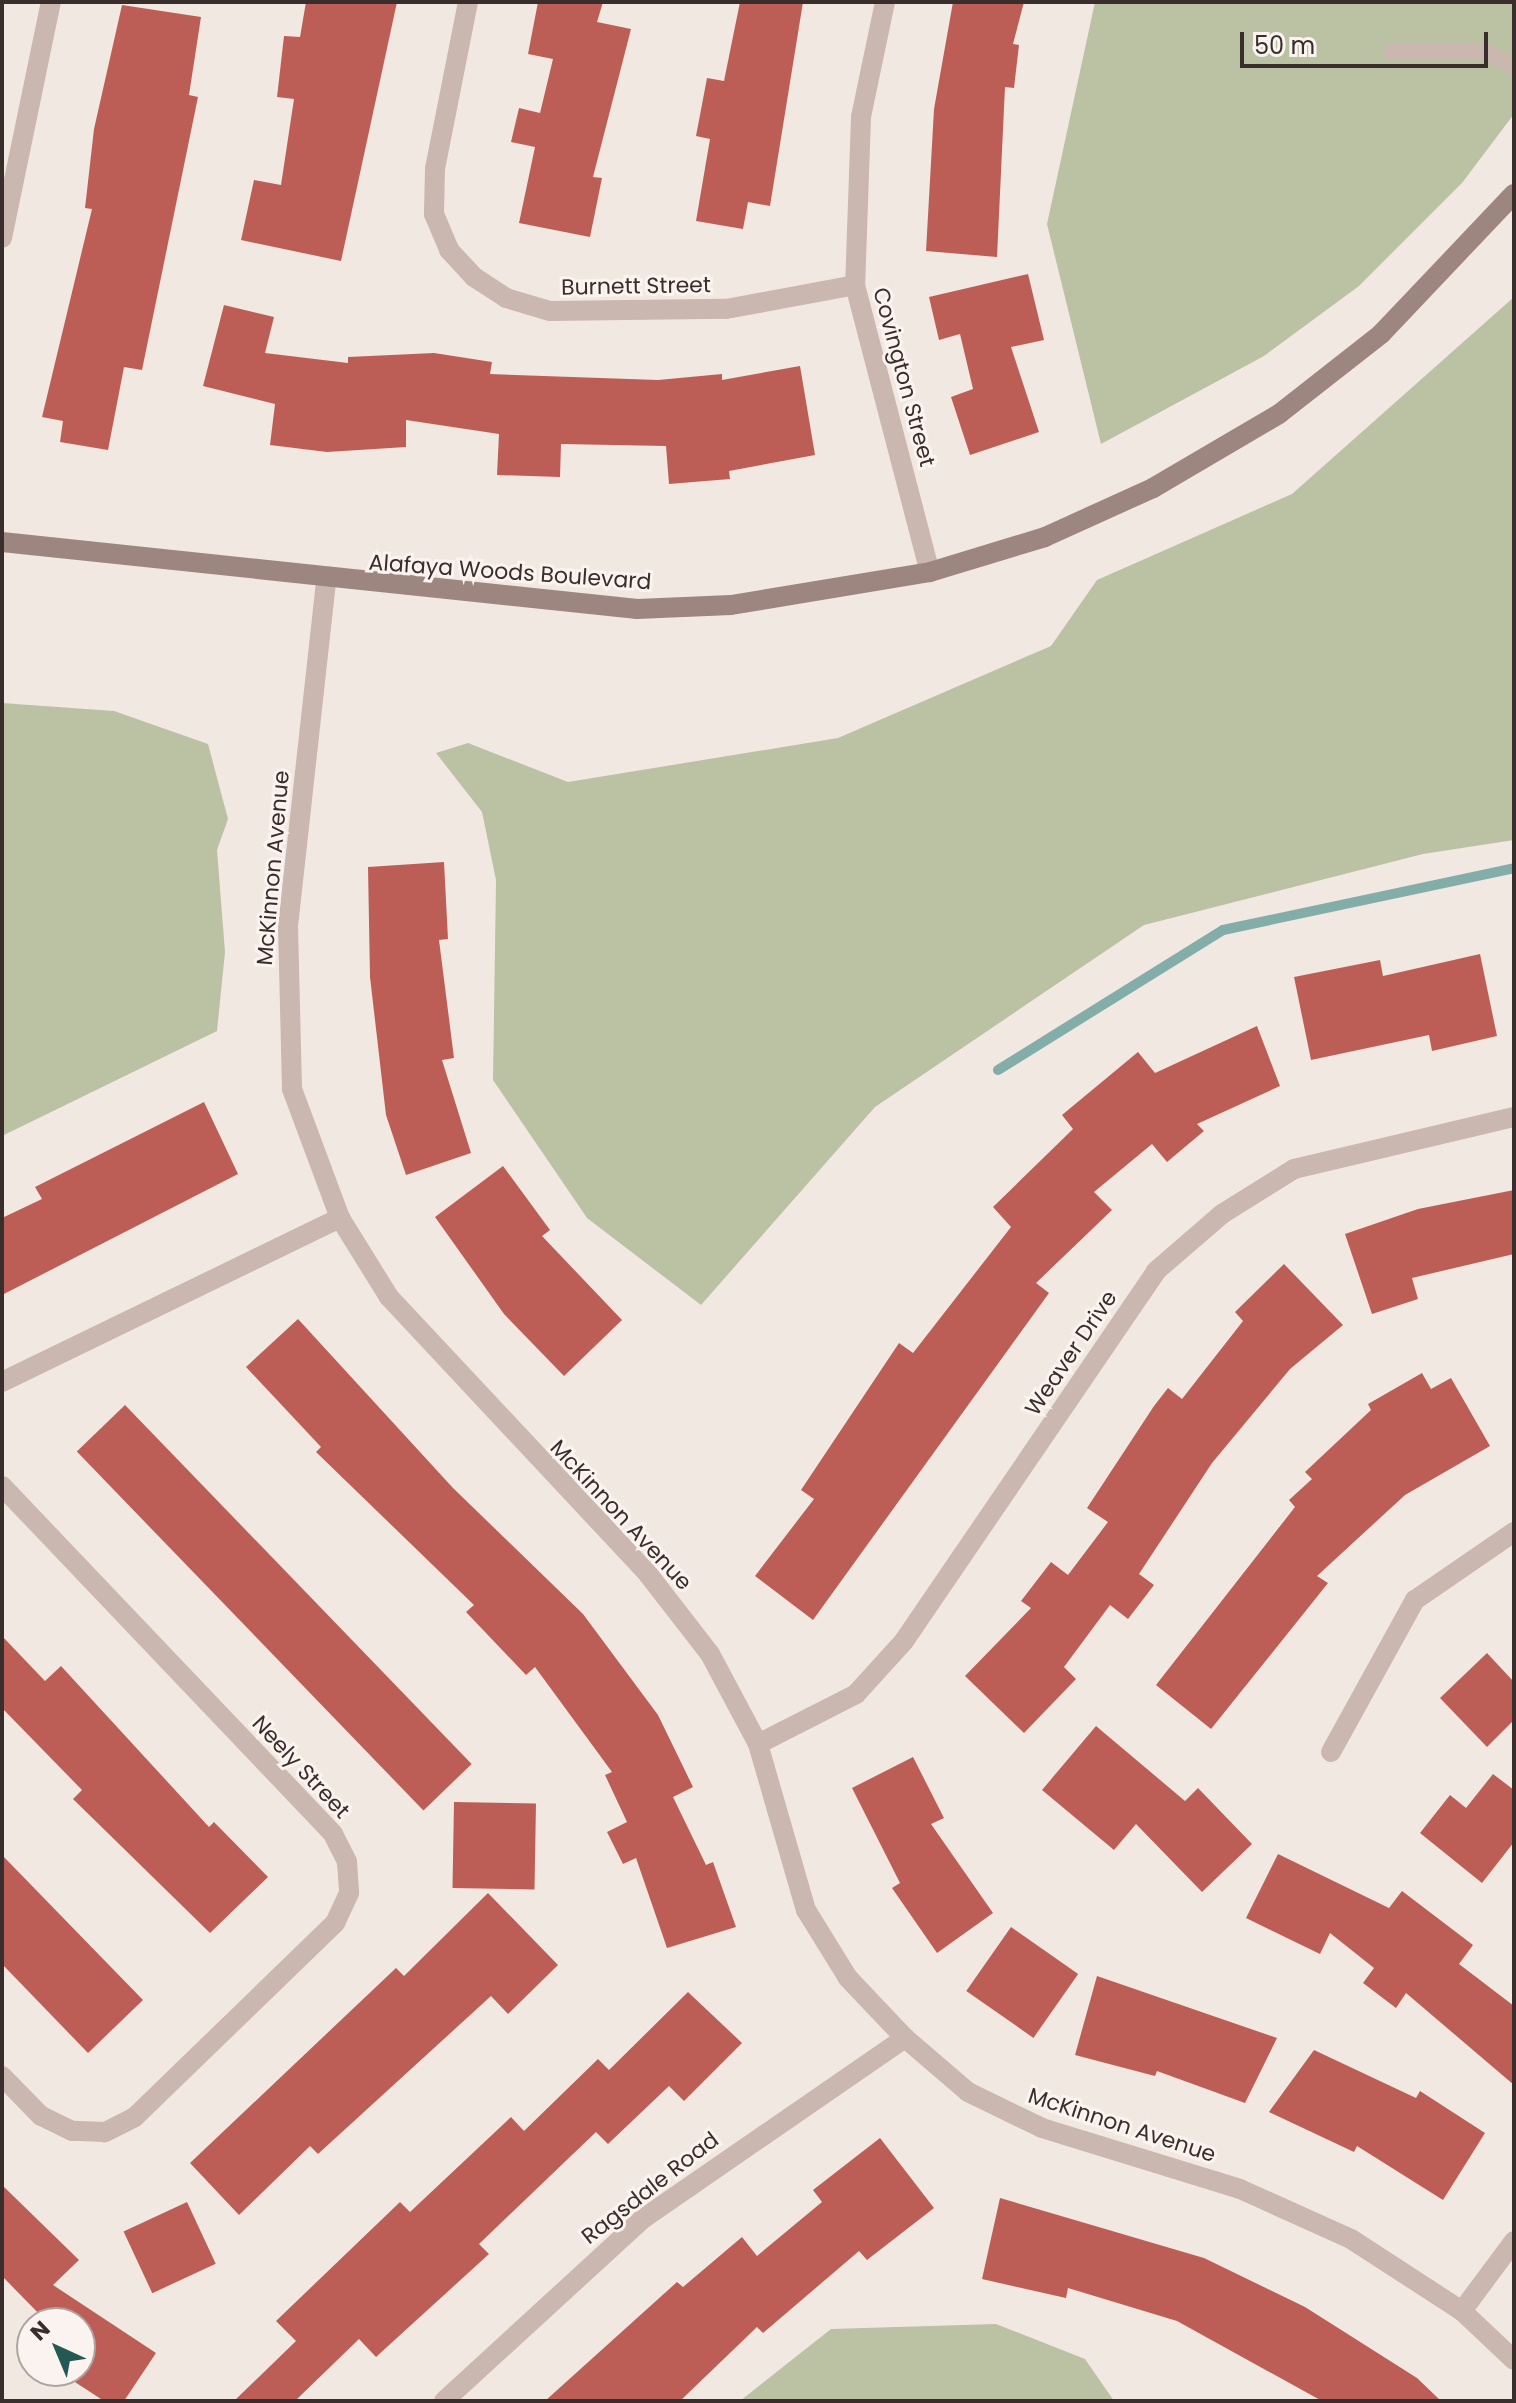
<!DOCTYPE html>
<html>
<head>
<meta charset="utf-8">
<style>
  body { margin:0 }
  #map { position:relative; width:1516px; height:2403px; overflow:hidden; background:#f2e8e2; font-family:Poppins,sans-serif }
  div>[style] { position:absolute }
  .green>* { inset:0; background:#bbc1a3 }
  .stream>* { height:10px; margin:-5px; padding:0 5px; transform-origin:5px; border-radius:5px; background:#83ada8 }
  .building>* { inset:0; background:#bd5e56; transform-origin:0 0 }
  .lane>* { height:16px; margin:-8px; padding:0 8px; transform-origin:8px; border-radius:8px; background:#cab7af }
  .street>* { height:20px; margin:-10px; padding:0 10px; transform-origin:10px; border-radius:10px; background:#cab7af }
  .secondary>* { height:20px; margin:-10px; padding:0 10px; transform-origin:10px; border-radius:10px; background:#9e8680 }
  span { translate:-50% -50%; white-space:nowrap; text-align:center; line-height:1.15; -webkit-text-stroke:6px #faf3ef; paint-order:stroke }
  .street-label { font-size:22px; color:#392e2c }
  .frame { position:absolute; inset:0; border:4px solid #392e2c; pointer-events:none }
  .north { position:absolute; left:16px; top:2307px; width:80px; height:80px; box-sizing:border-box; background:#faf3ef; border:2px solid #ada4a1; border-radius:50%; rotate:316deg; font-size:22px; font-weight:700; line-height:32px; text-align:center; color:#392e2c }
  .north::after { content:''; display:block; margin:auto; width:28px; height:36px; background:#245853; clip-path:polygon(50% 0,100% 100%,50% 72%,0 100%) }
  .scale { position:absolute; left:1240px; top:32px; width:248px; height:36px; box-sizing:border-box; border:4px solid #392e2c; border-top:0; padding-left:10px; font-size:24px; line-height:28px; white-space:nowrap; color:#392e2c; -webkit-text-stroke:6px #faf3ef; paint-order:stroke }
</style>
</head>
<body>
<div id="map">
  <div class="green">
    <div style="clip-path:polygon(1095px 2px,1514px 2px,1514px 114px,1462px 183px,1359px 286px,1264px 356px,1101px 444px,1047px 224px)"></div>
    <div style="clip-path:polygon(1514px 297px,1514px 840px,1423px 854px,1144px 925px,875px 1107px,701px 1305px,587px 1218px,493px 1080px,496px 880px,482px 812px,436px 753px,468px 743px,568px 782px,838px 738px,1051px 646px,1097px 580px,1292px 494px)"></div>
    <div style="clip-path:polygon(2px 703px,114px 711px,208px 744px,228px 819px,217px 850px,225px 952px,217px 1031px,2px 1136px)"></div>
    <div style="clip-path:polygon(996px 2324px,1085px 2359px,1114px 2401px,740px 2401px,831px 2329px)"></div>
  </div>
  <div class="stream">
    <div style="left:998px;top:1070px;width:265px;rotate:-31.9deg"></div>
    <div style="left:1223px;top:930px;width:298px;rotate:-12deg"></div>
  </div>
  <div class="building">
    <div style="clip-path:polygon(306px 2px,397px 2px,341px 261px,241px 240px,254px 180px,281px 185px,294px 99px,277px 97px,284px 36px,300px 37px)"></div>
    <div style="clip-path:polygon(538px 2px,603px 2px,597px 22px,631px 29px,593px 177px,602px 178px,590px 237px,519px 223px,535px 147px,511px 142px,519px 108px,540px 113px,553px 59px,528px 54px)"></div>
    <div style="clip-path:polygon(740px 2px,803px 2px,770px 206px,748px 202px,743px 229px,696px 221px,710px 139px,696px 136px,707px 78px,724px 81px)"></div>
    <div style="clip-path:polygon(953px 2px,1024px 2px,1013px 44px,1019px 45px,1014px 88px,1005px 87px,997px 257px,926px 251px,934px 109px)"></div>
    <div style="clip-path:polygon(122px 5px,201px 17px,189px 95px,198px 97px,142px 370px,124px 367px,108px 450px,60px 442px,63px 421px,42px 417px,92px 209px,85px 208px,94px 129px)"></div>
    <div style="clip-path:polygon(1028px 274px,1044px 340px,1011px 347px,1039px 432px,970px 455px,951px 397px,973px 389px,960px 334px,939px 340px,929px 297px)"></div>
    <div style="clip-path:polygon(224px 305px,274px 317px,265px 353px,348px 363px,348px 357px,434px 353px,492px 362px,490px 374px,658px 380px,722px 374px,722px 380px,800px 366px,815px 455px,729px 471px,730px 479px,669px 484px,666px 446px,561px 444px,560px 477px,497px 475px,499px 434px,406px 420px,406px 447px,327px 452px,270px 445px,275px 404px,203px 386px)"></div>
    <div style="clip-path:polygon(444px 862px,448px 939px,439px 940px,454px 1058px,442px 1060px,471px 1153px,406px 1175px,386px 1115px,370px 977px,368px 867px)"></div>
    <div style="clip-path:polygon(1480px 954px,1497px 1036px,1432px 1051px,1429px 1035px,1311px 1060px,1294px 977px,1380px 960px,1383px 976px)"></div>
    <div style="clip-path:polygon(1257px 1026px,1280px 1086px,1197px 1124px,1204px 1131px,1167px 1162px,1152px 1144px,1094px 1192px,1112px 1210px,1036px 1283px,1049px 1293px,813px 1620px,755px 1576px,814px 1499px,801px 1490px,899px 1343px,913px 1353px,1011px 1227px,993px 1207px,1073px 1129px,1062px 1115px,1138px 1052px,1155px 1073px)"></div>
    <div style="clip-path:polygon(204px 1102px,238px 1174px,2px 1295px,2px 1218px,42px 1199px,35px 1187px)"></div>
    <div style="clip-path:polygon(503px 1166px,550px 1230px,542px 1236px,622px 1320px,564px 1376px,504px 1314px,435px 1217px)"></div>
    <div style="clip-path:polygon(1514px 1190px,1514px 1254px,1412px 1278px,1418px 1299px,1372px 1314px,1345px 1234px,1418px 1209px)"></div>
    <div style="clip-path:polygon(1284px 1264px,1343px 1325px,1290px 1369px,1212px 1463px,1139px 1574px,1154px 1585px,1128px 1619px,1110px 1605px,1064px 1667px,1076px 1679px,1024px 1733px,965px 1676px,1031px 1608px,1021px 1601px,1051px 1562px,1068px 1575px,1108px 1522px,1087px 1508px,1154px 1406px,1168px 1388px,1182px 1399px,1243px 1321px,1235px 1312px)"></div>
    <div style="clip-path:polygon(298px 1319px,453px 1488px,583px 1614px,658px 1715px,693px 1787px,673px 1797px,706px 1865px,713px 1862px,736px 1927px,667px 1948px,636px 1858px,623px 1864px,607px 1832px,627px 1822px,605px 1775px,612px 1772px,535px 1667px,526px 1675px,466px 1612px,474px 1605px,316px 1452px,321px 1447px,246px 1367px)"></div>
    <div style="clip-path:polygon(1422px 1373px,1431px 1389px,1451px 1378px,1490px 1446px,1405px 1495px,1317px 1576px,1328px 1583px,1211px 1729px,1156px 1685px,1295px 1507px,1289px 1500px,1312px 1479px,1305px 1472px,1371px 1410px,1368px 1404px)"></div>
    <div style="left:125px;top:1405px;width:499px;height:67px;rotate:46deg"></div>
    <div style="clip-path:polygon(2px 1636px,45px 1681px,61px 1666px,209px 1827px,214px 1822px,268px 1877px,210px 1933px,73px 1799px,82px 1790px,2px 1708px)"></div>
    <div style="clip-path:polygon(1487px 1653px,1514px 1682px,1514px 1720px,1487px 1747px,1440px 1698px)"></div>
    <div style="clip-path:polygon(1096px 1726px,1185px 1801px,1198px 1788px,1252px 1844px,1202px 1892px,1136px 1824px,1114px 1850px,1042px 1790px)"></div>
    <div style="clip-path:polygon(913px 1757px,944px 1818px,931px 1824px,993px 1913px,937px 1953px,892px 1888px,900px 1883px,852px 1788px)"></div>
    <div style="clip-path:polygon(1493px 1774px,1514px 1790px,1514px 1842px,1482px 1883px,1420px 1833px,1450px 1795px,1466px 1808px)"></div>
    <div style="left:454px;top:1802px;width:82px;height:86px;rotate:1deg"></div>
    <div style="clip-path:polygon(1278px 1854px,1389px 1908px,1402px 1891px,1473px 1945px,1459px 1964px,1514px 2006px,1514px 2085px,1406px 1993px,1396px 2008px,1363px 1983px,1374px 1968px,1330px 1933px,1320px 1954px,1246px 1918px)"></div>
    <div style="clip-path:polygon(2px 1855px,143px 2000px,88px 2053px,2px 1964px)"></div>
    <div style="clip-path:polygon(488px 1893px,558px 1965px,508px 2014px,491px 1996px,318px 2154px,310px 2146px,239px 2215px,190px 2163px,396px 1968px,404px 1976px)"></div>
    <div style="left:1011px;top:1927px;width:82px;height:78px;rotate:35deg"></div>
    <div style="clip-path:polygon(1097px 1976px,1277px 2038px,1245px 2103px,1157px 2071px,1155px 2076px,1075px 2055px)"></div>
    <div style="clip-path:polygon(688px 1992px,742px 2043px,684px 2101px,669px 2086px,608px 2144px,596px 2132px,479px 2244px,489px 2254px,376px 2357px,359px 2339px,295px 2401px,234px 2401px,296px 2341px,276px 2321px,400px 2202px,410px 2212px,511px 2117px,524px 2131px,598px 2059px,609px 2070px)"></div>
    <div style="clip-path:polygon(1314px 2050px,1416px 2098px,1420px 2091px,1485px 2133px,1443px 2200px,1357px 2146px,1354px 2152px,1269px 2112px)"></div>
    <div style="clip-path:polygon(880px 2138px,934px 2208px,867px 2260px,859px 2251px,763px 2333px,757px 2327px,680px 2401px,545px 2401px,677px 2282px,683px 2287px,742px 2237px,757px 2256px,822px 2202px,813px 2190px)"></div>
    <div style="clip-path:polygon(2px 2185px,79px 2260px,53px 2285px,156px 2353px,124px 2401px,104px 2401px,58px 2371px,80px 2371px,80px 2323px,48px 2323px,2px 2276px)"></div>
    <div style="clip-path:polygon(1000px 2198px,1204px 2258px,1305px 2307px,1417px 2378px,1441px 2401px,1322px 2401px,1177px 2321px,1068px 2288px,1066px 2298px,982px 2279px)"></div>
    <div style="left:187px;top:2202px;width:68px;height:70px;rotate:65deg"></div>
  </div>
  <div class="lane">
    <div style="left:1391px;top:52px;width:96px"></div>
    <div style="left:1487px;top:52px;width:31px;rotate:29deg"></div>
  </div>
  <div class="street">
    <div style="left:468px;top:2px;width:170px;rotate:101.2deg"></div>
    <div style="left:435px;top:169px;width:45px;rotate:91.3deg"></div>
    <div style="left:434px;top:214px;width:39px;rotate:67deg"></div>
    <div style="left:449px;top:250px;width:37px;rotate:47deg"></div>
    <div style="left:474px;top:277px;width:38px;rotate:33deg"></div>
    <div style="left:506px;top:298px;width:46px;rotate:16.5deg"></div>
    <div style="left:550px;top:311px;width:176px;rotate:-0.7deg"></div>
    <div style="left:726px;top:309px;width:131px;rotate:-10.5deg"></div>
    <div style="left:885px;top:2px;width:117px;rotate:101.8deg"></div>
    <div style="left:861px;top:117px;width:168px;rotate:92deg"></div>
    <div style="left:855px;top:285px;width:297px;rotate:75.4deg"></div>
    <div style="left:2px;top:238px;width:241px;rotate:-78.3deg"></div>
    <div style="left:326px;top:582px;width:345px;rotate:96.3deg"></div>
    <div style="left:288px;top:925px;width:164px;rotate:88.6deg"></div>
    <div style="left:292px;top:1089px;width:138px;rotate:69.6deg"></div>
    <div style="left:340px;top:1218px;width:93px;rotate:58.2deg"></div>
    <div style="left:389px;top:1297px;width:379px;rotate:46.9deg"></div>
    <div style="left:648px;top:1574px;width:101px;rotate:52.2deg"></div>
    <div style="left:710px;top:1654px;width:102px;rotate:61.9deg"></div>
    <div style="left:758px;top:1744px;width:173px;rotate:73.9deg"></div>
    <div style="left:806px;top:1910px;width:80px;rotate:58.3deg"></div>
    <div style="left:848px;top:1978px;width:83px;rotate:46.5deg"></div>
    <div style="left:905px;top:2038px;width:83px;rotate:40.6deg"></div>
    <div style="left:968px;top:2092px;width:82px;rotate:25.9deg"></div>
    <div style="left:1042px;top:2128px;width:207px;rotate:17.1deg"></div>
    <div style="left:1240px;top:2189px;width:122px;rotate:24.2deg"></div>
    <div style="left:1351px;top:2239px;width:132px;rotate:33deg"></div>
    <div style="left:1462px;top:2311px;width:71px;rotate:43.3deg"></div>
    <div style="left:2px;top:1382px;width:376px;rotate:-25.9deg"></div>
    <div style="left:2px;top:1486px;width:480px;rotate:46.4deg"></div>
    <div style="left:333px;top:1834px;width:31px;rotate:63deg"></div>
    <div style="left:347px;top:1862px;width:31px;rotate:86deg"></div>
    <div style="left:349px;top:1893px;width:33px;rotate:115deg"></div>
    <div style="left:335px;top:1923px;width:279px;rotate:135.9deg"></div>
    <div style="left:135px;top:2117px;width:34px;rotate:153deg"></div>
    <div style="left:105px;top:2132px;width:33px;rotate:-178deg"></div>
    <div style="left:72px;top:2131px;width:34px;rotate:-154deg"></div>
    <div style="left:41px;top:2116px;width:56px;rotate:-134.3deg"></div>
    <div style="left:758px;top:1744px;width:110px;rotate:-27deg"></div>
    <div style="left:856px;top:1694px;width:72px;rotate:-47.8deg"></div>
    <div style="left:904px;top:1641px;width:448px;rotate:-55.7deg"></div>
    <div style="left:1156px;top:1271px;width:87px;rotate:-40.8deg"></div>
    <div style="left:1222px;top:1214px;width:85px;rotate:-32deg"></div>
    <div style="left:1294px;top:1169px;width:226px;rotate:-13.3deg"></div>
    <div style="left:1331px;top:1752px;width:174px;rotate:-61.1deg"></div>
    <div style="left:1415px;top:1600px;width:120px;rotate:-34.5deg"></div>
    <div style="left:1462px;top:2311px;width:87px;rotate:-53.4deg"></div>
    <div style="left:444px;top:2401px;width:271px;rotate:-42.5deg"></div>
    <div style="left:644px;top:2218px;width:317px;rotate:-34.6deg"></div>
  </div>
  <div class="secondary">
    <div style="left:2px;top:542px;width:639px;rotate:6.02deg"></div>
    <div style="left:637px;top:609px;width:94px;rotate:-2.4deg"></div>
    <div style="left:731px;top:605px;width:202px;rotate:-9.4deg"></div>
    <div style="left:930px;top:572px;width:120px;rotate:-16.9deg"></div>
    <div style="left:1045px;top:537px;width:119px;rotate:-24.4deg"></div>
    <div style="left:1153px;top:488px;width:146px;rotate:-30.4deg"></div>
    <div style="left:1279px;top:414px;width:130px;rotate:-38.1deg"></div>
    <div style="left:1381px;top:334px;width:193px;rotate:-46.5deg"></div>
  </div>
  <div class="street-label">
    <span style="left:636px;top:286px;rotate:-1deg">Burnett Street</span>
    <span style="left:904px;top:377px;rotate:75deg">Covington Street</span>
    <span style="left:510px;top:572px;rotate:4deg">Alafaya Woods Boulevard</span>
    <span style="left:273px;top:868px;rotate:-85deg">McKinnon Avenue</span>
    <span style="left:1071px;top:1353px;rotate:-56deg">Weaver Drive</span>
    <span style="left:621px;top:1515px;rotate:47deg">McKinnon Avenue</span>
    <span style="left:301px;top:1767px;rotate:47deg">Neely Street</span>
    <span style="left:1122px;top:2125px;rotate:18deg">McKinnon Avenue</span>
    <span style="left:650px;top:2188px;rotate:-38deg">Ragsdale Road</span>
  </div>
  <div class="frame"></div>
  <div class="north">N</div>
  <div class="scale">50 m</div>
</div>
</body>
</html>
